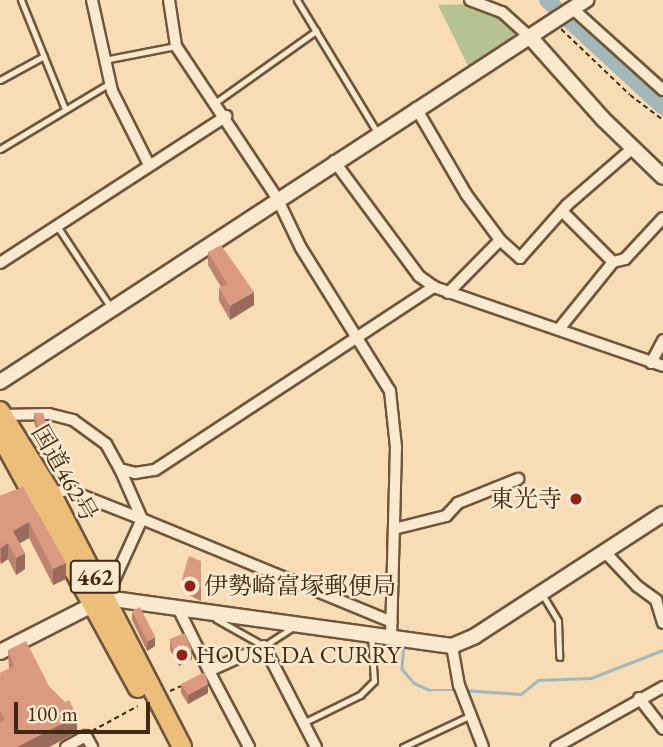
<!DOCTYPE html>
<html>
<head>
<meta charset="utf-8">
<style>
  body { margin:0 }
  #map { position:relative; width:663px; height:747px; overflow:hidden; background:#f7dcb5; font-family:"EB Garamond","Noto Serif JP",serif }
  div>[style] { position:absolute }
  .green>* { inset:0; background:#b7c292 }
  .stream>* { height:2.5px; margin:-1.25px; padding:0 1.25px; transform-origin:1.25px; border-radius:1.25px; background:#a4b8ba }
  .river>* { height:16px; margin:-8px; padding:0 8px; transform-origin:8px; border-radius:8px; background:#a4b8ba }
  .path>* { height:2px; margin-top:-1px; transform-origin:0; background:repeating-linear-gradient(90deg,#422912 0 5px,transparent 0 8.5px) }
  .roads { filter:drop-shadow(2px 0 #6f563b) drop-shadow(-2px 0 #6f563b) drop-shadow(0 2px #6f563b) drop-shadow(0 -2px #6f563b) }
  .lane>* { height:5px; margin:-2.5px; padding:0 2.5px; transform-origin:2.5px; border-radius:2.5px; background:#fae8cf }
  .street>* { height:10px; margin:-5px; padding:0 5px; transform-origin:5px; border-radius:5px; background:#fae8cf }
  .secondary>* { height:14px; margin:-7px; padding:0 7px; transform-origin:7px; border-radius:7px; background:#fae8cf }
  .highway>* { height:18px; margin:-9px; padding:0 9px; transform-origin:9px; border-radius:9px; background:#ecbe7a }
  .wall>* { inset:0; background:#bc846f }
  .shaded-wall>* { inset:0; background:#996b5a }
  .building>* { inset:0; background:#db9981; transform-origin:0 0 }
  .dots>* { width:19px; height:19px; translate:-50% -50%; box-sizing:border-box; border:4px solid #fae8cf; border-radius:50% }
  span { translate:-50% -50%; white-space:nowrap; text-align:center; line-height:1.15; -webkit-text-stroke:5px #fae8cf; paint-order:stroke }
  .shield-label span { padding:2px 5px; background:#fae8cf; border:2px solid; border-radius:5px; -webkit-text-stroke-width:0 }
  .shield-label { font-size:23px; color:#422912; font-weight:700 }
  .street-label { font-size:24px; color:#422912 }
  .poi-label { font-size:24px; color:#422912 }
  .right { translate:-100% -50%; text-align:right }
  .left { translate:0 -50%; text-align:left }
  .scale { position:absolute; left:14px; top:702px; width:136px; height:32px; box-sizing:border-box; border:4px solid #422912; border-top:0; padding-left:9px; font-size:21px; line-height:24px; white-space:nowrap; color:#422912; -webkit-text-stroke:5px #fae8cf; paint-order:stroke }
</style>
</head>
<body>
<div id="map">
  <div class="green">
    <div style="clip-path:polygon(473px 4px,500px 13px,524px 36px,470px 70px,438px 5px)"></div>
  </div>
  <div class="stream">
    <div style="left:404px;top:645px;width:24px;rotate:95deg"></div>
    <div style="left:402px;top:669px;width:18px;rotate:49deg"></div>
    <div style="left:414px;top:683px;width:17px;rotate:24deg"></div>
    <div style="left:430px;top:690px;width:27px"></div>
    <div style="left:463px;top:690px;width:58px;rotate:3.9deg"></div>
    <div style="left:521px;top:694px;width:22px;rotate:-39deg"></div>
    <div style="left:538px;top:680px;width:53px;rotate:-2.2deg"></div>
    <div style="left:591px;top:678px;width:77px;rotate:-21.3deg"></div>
  </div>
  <div class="river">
    <div style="left:547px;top:0;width:158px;rotate:42.7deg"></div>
  </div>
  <div class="path">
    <div style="left:561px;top:29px;width:95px;rotate:43.7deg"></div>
    <div style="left:630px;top:95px;width:41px;rotate:37.1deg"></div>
    <div style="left:170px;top:691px;width:12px;rotate:-24deg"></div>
    <div style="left:92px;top:731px;width:52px;rotate:-28.5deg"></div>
  </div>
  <div class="roads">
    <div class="lane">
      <div style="left:21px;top:0;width:118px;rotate:68deg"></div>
      <div style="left:297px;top:0;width:154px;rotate:58.8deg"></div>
      <div style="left:104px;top:60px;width:73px;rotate:-11deg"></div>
      <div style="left:0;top:80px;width:50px;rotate:-28.6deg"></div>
      <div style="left:216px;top:102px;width:123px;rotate:-35.4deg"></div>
      <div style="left:0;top:149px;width:128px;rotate:-31deg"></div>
      <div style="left:57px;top:226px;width:98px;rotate:56.6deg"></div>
      <div style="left:542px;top:594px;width:31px;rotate:59deg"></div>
      <div style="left:558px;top:621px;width:36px;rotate:88deg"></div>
      <div style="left:216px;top:619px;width:55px;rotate:29.4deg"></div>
      <div style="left:264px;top:646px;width:33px;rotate:-33deg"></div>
      <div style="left:303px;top:723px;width:64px;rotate:-26.2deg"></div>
      <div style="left:360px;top:695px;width:20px;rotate:-45deg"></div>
      <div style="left:374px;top:681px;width:46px;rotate:-93.7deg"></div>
      <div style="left:403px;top:747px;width:73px;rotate:-25.2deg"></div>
    </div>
    <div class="street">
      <div style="left:92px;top:0;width:93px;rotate:77.6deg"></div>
      <div style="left:112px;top:91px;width:80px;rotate:63.4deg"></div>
      <div style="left:169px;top:0;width:47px;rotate:81.3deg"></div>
      <div style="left:176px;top:46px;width:182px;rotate:56.4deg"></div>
      <div style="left:277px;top:198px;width:55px;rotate:64.4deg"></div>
      <div style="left:301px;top:248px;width:168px;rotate:58.1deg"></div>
      <div style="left:390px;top:391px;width:56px;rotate:83.9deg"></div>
      <div style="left:396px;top:447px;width:188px;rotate:91.5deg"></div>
      <div style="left:470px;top:0;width:34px;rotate:21deg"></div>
      <div style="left:502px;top:12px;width:38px;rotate:42deg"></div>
      <div style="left:573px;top:9px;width:121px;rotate:42deg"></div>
      <div style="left:416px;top:108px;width:99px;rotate:59.8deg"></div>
      <div style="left:466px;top:194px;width:57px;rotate:53.5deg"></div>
      <div style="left:500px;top:240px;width:27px;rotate:42deg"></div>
      <div style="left:520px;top:258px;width:71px;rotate:-48.4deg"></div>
      <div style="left:567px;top:205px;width:89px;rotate:-40.9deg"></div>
      <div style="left:334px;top:161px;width:143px;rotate:53.5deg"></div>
      <div style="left:419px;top:276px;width:19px;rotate:36deg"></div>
      <div style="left:434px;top:287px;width:242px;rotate:19deg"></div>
      <div style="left:562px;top:211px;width:72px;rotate:45deg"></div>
      <div style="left:0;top:263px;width:270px;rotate:-33deg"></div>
      <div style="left:448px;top:293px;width:74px;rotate:-45.5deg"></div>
      <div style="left:559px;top:329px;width:86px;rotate:-51.1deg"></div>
      <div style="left:613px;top:262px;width:12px;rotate:-14deg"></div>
      <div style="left:625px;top:259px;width:56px;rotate:-47.2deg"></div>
      <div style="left:651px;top:363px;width:26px;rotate:-62deg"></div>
      <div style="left:3px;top:415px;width:46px;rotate:-1.2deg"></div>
      <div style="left:49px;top:414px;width:25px;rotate:14deg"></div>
      <div style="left:73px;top:420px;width:41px;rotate:36deg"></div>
      <div style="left:106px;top:444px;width:29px;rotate:61deg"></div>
      <div style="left:120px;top:469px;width:16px;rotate:15deg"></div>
      <div style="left:135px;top:473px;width:20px;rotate:-9deg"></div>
      <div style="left:155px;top:470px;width:334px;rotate:-33.3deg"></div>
      <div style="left:120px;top:469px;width:55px;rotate:66.3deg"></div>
      <div style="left:142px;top:519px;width:270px;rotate:22.4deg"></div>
      <div style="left:51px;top:493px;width:17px;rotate:-10deg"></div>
      <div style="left:68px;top:490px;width:79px;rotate:21.4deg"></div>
      <div style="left:142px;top:519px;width:87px;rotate:114.5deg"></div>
      <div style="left:394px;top:529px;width:54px;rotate:-14deg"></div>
      <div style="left:446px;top:516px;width:18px;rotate:-47deg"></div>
      <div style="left:458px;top:503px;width:65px;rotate:-21.8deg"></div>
      <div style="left:604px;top:551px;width:48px;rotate:46.7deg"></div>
      <div style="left:637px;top:586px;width:24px;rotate:36deg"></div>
      <div style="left:656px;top:600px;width:24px;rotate:73deg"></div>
      <div style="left:177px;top:606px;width:72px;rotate:63.8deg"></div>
      <div style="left:209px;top:671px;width:60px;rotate:-24.4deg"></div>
      <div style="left:264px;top:646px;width:114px;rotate:62.8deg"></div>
      <div style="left:452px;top:646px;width:40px;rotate:80deg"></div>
      <div style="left:459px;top:685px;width:66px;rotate:68.8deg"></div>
      <div style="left:209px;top:671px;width:86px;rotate:62.2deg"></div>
      <div style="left:639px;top:698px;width:39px;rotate:52deg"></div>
      <div style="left:66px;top:747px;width:23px;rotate:-29deg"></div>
      <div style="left:86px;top:736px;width:13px;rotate:61deg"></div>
      <div style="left:556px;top:747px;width:123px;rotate:-29.3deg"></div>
    </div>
    <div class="secondary">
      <div style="left:530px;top:37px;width:110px;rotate:48.3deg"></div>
      <div style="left:603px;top:119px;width:83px;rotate:44deg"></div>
      <div style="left:0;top:382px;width:700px;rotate:-33.1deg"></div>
      <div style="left:0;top:652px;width:119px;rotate:-27deg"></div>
      <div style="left:106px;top:598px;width:349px;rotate:7.9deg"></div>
      <div style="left:452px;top:646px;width:25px;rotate:-23deg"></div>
      <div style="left:475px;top:636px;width:224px;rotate:-33deg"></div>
    </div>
    <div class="highway">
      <div style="left:0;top:411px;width:97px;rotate:58.1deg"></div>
      <div style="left:51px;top:493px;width:286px;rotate:62.7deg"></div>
      <div style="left:0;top:435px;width:288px;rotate:61.4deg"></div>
    </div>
  </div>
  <div class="wall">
    <div style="clip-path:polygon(208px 252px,254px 305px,230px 320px,219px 301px,219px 288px,221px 287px,208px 265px)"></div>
    <div style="clip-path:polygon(34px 413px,48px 430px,48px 439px,39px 438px,34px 422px)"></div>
    <div style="clip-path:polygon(23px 487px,66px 579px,53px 585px,29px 538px,20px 543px,25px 569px,16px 575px,8px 559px,1px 564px,0 562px,0 496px)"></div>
    <div style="clip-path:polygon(201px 561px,201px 601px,182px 592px,182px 579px)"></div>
    <div style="clip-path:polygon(132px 611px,155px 646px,147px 651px,132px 620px)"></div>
    <div style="clip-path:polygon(170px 641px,192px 659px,179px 666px,170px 650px)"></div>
    <div style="clip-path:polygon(8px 650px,49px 686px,77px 732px,49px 747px,0 747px,0 673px,9px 669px)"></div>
    <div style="clip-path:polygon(181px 684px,208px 693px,188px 704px,181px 693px)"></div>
  </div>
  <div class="shaded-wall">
    <div style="clip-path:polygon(254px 292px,254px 305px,230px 320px,230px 306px)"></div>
    <div style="clip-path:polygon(29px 522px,29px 538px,13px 547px,13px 531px)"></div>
    <div style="clip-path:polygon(8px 543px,8px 559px,1px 564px,1px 548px)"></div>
    <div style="clip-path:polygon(25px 553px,25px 569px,16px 575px,16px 558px)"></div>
    <div style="clip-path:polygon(66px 563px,66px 579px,53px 585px,53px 569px)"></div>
    <div style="clip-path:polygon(155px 637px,155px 646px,147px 651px,147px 642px)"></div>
    <div style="clip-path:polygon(192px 650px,192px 659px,179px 666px,179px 657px)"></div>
    <div style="clip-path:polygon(208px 684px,208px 693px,188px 704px,188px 695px)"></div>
    <div style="clip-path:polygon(77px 716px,77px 732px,49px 747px,17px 747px)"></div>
  </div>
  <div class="building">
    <div style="clip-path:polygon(221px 245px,254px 292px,230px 306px,219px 288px,227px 284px,208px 252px)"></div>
    <div style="clip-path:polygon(34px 413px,43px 413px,48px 430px,39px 429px)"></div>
    <div style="clip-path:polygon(23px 487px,66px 563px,53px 569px,29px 522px,13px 531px,25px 553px,16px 558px,8px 543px,1px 548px,0 546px,0 496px)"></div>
    <div style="clip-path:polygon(189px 556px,201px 561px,201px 588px,182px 579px)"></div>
    <div style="left:140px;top:607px;width:34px;height:9px;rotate:63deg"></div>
    <div style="left:185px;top:633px;width:18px;height:17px;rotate:68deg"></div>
    <div style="clip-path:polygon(26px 641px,49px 686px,65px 702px,69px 700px,77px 716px,17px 747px,0 747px,0 722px,5px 719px,0 711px,0 673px,14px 666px,8px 650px)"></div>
    <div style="clip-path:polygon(205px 672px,208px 684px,188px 695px,181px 684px)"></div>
  </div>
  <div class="dots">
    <div style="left:576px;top:499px;background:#8f2418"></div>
    <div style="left:190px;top:586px;background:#8f2418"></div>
    <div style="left:182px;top:655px;background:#8f2418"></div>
  </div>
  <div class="shield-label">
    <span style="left:95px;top:577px">462</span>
  </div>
  <div class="street-label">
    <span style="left:65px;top:473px;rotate:60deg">国道462号</span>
  </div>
  <div class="poi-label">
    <span class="right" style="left:562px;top:499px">東光寺</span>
    <span class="left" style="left:204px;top:586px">伊勢崎富塚郵便局</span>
    <span class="left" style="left:196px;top:655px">HOUSE DA CURRY</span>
  </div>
  <div class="scale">100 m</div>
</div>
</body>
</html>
